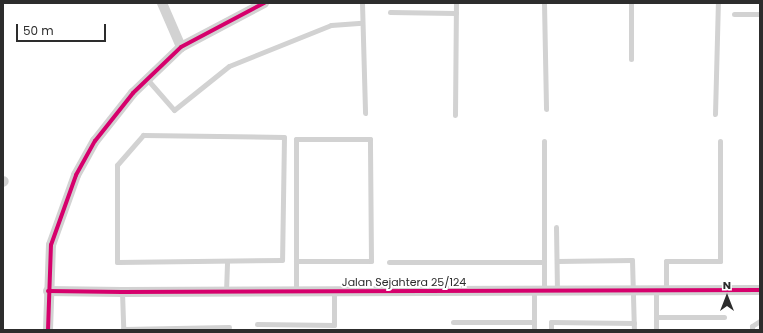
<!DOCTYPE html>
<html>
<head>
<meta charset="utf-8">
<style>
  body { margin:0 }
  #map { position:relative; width:763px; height:333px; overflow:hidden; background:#fff; font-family:Poppins,sans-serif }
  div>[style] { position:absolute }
  .service>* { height:5px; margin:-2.5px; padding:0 2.5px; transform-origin:2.5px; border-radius:2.5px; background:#d2d2d2 }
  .minor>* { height:10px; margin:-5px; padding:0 5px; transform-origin:5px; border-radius:5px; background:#d2d2d2 }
  .cycleway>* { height:4px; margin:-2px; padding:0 2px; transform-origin:2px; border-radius:2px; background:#d6006c }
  span { translate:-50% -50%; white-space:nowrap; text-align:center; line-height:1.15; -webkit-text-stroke:4px #fff; paint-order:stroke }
  .street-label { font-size:11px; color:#2d2d2d }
  .frame { position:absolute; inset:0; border:4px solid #2d2d2d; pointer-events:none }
  .north { position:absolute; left:707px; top:277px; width:40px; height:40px; -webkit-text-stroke:3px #fff; paint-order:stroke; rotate:0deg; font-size:11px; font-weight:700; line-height:16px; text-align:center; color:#2d2d2d }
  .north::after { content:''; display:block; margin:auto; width:14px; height:18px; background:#2d2d2d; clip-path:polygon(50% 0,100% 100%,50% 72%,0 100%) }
  .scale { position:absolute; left:16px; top:24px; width:90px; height:18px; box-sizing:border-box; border:2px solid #2d2d2d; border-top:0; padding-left:5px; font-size:12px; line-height:14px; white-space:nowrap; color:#2d2d2d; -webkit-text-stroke:3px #fff; paint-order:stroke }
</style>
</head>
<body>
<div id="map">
  <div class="service">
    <div style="left:362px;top:3px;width:110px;rotate:88.4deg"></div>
    <div style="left:544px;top:3px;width:106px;rotate:88.9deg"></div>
    <div style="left:631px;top:3px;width:56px;rotate:90deg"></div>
    <div style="left:390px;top:12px;width:66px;rotate:0.9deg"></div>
    <div style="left:734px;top:14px;width:26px"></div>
    <div style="left:147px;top:79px;width:41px;rotate:48.9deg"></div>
    <div style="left:174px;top:110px;width:70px;rotate:-38.7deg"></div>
    <div style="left:229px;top:66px;width:110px;rotate:-21.9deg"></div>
    <div style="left:331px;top:25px;width:31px;rotate:-4deg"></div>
    <div style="left:715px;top:114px;width:111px;rotate:-88.5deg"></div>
    <div style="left:455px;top:115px;width:112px;rotate:-89.5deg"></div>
    <div style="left:143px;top:135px;width:141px;rotate:0.8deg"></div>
    <div style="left:284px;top:137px;width:123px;rotate:90.9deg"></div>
    <div style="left:282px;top:260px;width:165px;rotate:179.3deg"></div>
    <div style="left:117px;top:262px;width:97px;rotate:-90deg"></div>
    <div style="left:117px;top:165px;width:40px;rotate:-49deg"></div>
    <div style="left:544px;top:141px;width:150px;rotate:90deg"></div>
    <div style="left:556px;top:227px;width:64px;rotate:89.1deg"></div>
    <div style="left:296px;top:261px;width:75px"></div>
    <div style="left:371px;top:261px;width:122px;rotate:-90.5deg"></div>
    <div style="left:370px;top:139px;width:74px;rotate:180deg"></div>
    <div style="left:296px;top:139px;width:153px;rotate:90deg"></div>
    <div style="left:557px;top:261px;width:75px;rotate:-0.8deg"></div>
    <div style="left:632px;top:260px;width:70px;rotate:88.4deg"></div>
    <div style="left:389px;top:262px;width:155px"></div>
    <div style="left:534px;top:291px;width:39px;rotate:90deg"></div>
    <div style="left:656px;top:291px;width:39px;rotate:90deg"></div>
    <div style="left:666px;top:291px;width:30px;rotate:-90deg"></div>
    <div style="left:666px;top:261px;width:54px"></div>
    <div style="left:720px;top:261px;width:120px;rotate:-90deg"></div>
    <div style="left:122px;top:292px;width:37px;rotate:88deg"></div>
    <div style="left:123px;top:329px;width:106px;rotate:-1.1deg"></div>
    <div style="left:226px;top:292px;width:31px;rotate:-88deg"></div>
    <div style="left:656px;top:317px;width:68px"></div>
    <div style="left:453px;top:322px;width:81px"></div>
    <div style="left:257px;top:324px;width:77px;rotate:0.7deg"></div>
    <div style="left:334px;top:325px;width:33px;rotate:-90deg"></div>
    <div style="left:551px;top:330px;width:8px;rotate:-90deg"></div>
    <div style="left:551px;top:322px;width:83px;rotate:0.7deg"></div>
    <div style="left:752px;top:330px;width:4px;rotate:-90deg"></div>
    <div style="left:752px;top:326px;width:9px;rotate:-32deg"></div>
  </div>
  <div class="minor">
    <div style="left:162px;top:3px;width:48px;rotate:66.6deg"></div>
    <div style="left:3px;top:182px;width:1px;rotate:-45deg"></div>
    <div style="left:48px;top:291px;width:74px;rotate:0.8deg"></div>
    <div style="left:122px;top:292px;width:638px;rotate:-0.18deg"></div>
    <div style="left:48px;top:330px;width:85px;rotate:-88deg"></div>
    <div style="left:51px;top:245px;width:74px;rotate:-70.3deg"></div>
    <div style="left:76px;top:175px;width:39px;rotate:-61deg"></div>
    <div style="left:95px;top:141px;width:61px;rotate:-51.6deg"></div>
    <div style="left:133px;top:93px;width:66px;rotate:-43.8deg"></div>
    <div style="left:181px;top:47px;width:94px;rotate:-27.9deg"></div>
  </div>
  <div class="cycleway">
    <div style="left:48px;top:291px;width:74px;rotate:0.8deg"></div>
    <div style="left:122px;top:292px;width:638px;rotate:-0.18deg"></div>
    <div style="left:48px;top:330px;width:85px;rotate:-88deg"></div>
    <div style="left:51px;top:245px;width:74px;rotate:-70.3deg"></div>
    <div style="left:76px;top:175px;width:39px;rotate:-61deg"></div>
    <div style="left:95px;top:141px;width:61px;rotate:-51.6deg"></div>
    <div style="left:133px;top:93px;width:66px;rotate:-43.8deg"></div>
    <div style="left:181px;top:47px;width:94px;rotate:-27.9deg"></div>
  </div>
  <div class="street-label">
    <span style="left:404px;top:282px">Jalan Sejahtera 25/124</span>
  </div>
  <div class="frame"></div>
  <div class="north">N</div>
  <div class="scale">50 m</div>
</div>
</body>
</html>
